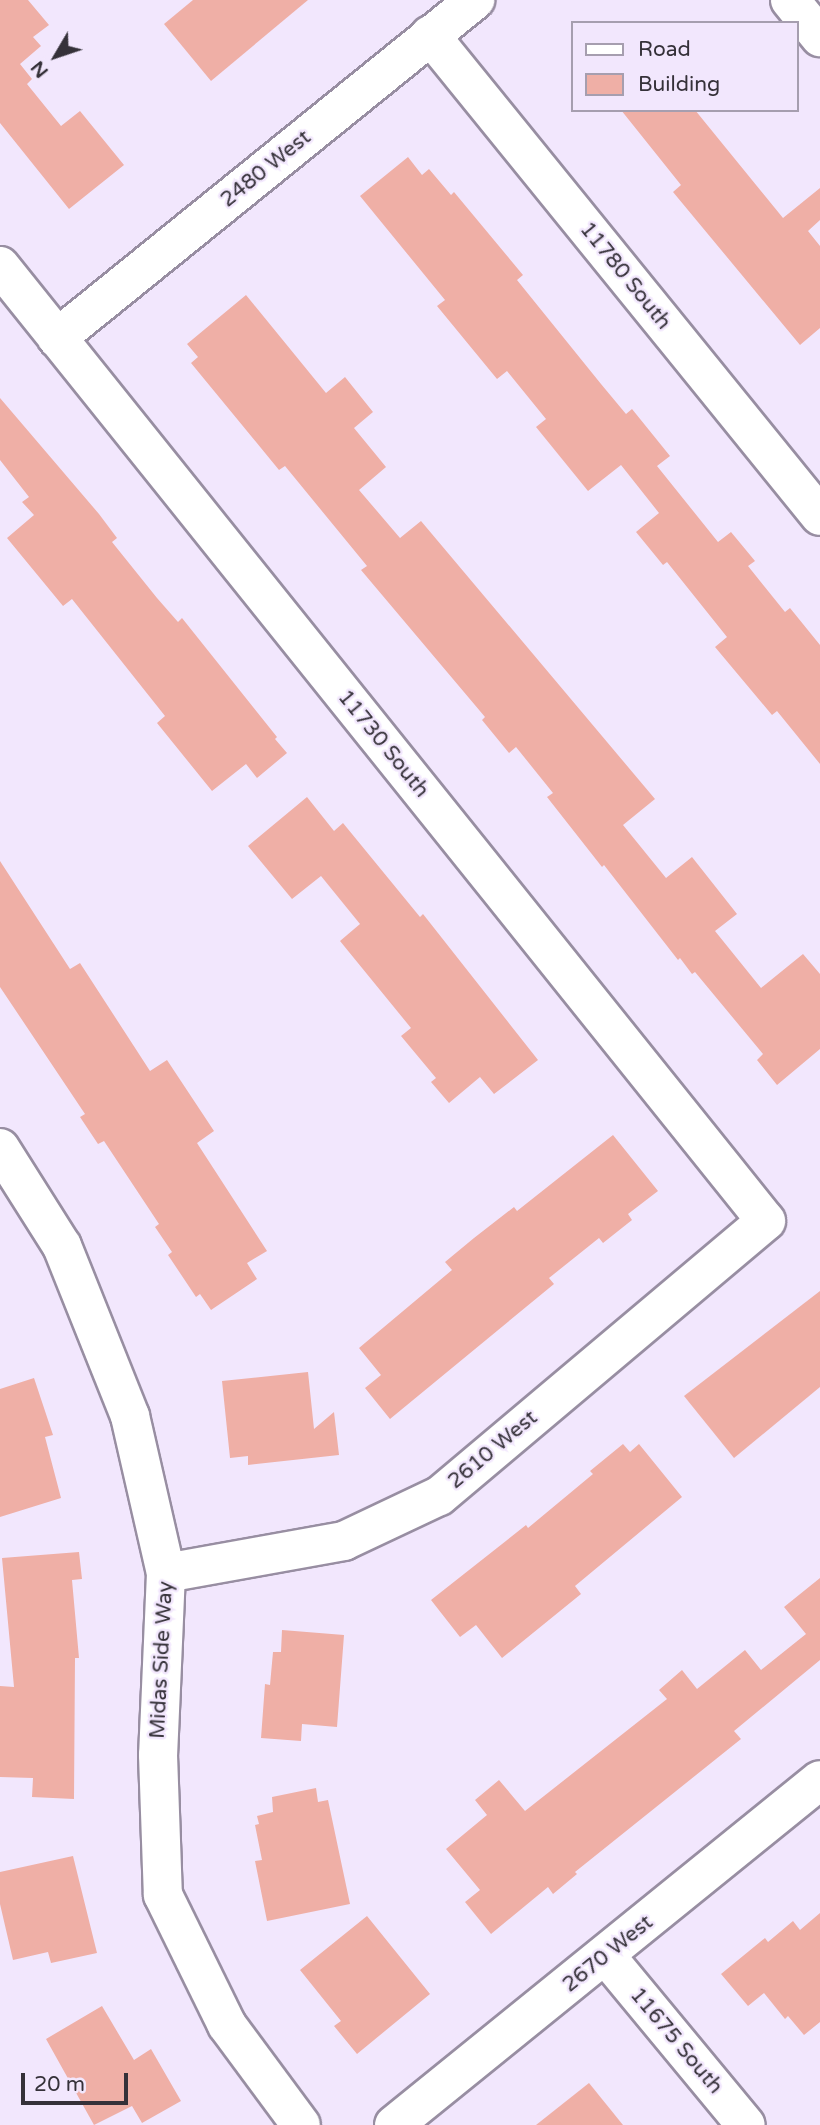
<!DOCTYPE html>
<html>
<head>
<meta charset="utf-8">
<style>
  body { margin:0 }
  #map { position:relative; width:820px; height:2125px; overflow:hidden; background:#f2e7fd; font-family:"Varela Round",sans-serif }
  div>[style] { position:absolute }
  .building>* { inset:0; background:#efafa6 }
  .roads { filter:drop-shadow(2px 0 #988ea2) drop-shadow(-2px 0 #988ea2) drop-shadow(0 2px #988ea2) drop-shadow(0 -2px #988ea2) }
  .minor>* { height:38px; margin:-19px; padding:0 19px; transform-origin:19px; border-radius:19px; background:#fff }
  .secondary>* { height:38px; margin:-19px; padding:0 19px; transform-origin:19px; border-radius:19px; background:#fff }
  span { translate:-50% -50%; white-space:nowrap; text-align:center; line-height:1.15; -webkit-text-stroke:5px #f2e7fd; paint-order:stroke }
  .street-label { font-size:21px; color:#353139 }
  .legend { position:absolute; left:571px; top:21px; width:228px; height:91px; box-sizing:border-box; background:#f2e7fd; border:2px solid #a69eaf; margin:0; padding:9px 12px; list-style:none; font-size:21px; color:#353139 }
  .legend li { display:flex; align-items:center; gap:14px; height:35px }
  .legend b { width:35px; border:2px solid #a69eaf }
  .north { position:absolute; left:21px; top:21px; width:70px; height:70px; -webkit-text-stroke:5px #f2e7fd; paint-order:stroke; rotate:231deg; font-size:19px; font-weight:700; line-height:28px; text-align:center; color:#353139 }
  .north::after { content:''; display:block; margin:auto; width:24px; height:32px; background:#353139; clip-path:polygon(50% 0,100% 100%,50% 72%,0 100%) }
  .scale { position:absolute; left:21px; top:2073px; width:107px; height:32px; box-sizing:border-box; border:4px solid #353139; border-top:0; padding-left:9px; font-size:21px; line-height:24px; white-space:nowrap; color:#353139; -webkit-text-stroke:5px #f2e7fd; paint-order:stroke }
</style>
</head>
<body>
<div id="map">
  <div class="building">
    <div style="clip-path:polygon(0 0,28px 0,49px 25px,33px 37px,41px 46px,20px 64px,32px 79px,27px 84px,61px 126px,80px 111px,124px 165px,69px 209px,0 123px)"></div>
    <div style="clip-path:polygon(193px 0,308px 0,211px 81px,164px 24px)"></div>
    <div style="clip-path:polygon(621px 110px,695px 110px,783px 218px,820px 188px,820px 220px,808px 231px,820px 246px,820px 328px,800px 345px,673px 192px,681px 185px)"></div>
    <div style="clip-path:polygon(408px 157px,422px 175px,429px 169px,451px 195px,454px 192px,523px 275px,517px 280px,601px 384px,626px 414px,632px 409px,670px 456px,657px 466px,718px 542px,731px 532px,755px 561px,748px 566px,785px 612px,790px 608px,820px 645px,820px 764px,777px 711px,772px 715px,715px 647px,727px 637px,667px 562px,663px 565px,636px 532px,659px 513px,621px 465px,588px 491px,536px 427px,546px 419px,507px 371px,497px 379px,437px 306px,445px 300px,360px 196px)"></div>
    <div style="clip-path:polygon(246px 295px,326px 393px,345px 377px,373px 412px,354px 428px,386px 467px,359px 490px,400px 538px,421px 521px,655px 799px,623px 825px,666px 878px,692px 857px,737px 914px,715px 931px,761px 988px,803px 954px,820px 974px,820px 1049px,777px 1085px,757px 1060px,763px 1054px,695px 972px,692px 974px,680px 958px,678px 960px,604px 865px,602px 867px,547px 797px,553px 793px,516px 747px,509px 753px,482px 720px,485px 717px,361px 570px,367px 566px,285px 466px,279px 470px,191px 363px,198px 357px,187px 344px)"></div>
    <div style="clip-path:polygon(0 398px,99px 514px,117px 538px,112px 542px,157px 598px,178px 622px,182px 618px,277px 737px,275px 739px,287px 753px,257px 778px,246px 764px,212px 791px,157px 723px,165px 716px,72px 599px,63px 606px,7px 538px,34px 515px,22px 502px,29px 497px,0 460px)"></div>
    <div style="clip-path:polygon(307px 797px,334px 831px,343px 823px,420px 917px,423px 914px,538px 1060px,494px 1094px,480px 1077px,449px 1103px,431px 1082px,436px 1078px,401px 1036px,411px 1028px,340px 941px,360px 924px,321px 876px,292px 899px,248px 846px)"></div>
    <div style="clip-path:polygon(0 861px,70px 969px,80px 963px,150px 1071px,167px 1060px,214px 1131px,197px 1143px,267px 1251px,247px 1263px,257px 1279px,211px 1310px,200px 1294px,196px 1297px,168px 1255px,172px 1252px,155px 1227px,159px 1224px,104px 1141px,98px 1144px,80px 1117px,85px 1114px,0 987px)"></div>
    <div style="clip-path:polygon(613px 1135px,658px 1191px,628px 1214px,632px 1220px,603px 1243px,599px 1238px,549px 1278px,554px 1284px,390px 1419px,365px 1388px,381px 1375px,359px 1348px,452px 1270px,445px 1262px,474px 1238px,514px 1207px,517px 1211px)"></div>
    <div style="clip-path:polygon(820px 1291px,820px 1387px,734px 1458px,684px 1396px)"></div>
    <div style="clip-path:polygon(308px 1372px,314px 1429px,334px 1412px,339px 1455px,248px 1465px,248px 1456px,230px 1458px,222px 1381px)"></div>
    <div style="clip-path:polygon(34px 1378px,53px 1435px,45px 1437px,61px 1498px,0 1517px,0 1389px)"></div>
    <div style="clip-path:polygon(623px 1444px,630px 1452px,639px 1444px,682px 1497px,575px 1586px,581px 1594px,502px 1658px,476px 1625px,460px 1637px,431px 1600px,526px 1525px,528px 1528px,593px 1474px,590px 1471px)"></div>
    <div style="clip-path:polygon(79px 1552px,82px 1579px,72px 1580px,79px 1658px,75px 1658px,74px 1799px,32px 1797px,33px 1778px,0 1777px,0 1686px,14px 1687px,2px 1558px)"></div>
    <div style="clip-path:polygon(820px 1578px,820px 1660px,734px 1731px,741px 1739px,575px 1872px,577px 1874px,553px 1894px,548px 1887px,491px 1934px,465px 1902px,480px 1890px,446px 1849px,487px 1815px,475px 1800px,499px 1780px,525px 1811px,667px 1699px,659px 1690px,682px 1670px,697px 1689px,745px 1650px,761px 1670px,806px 1634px,784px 1607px)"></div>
    <div style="clip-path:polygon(282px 1630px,344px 1635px,337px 1727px,302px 1724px,301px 1741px,261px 1738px,265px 1684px,270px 1685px,273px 1652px,281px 1652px)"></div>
    <div style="clip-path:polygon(316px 1788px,318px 1802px,328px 1800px,350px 1904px,267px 1921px,255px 1861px,262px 1860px,255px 1825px,259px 1824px,257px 1816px,273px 1812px,272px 1797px)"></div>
    <div style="clip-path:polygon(73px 1856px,97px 1953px,51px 1963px,48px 1952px,13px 1960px,0 1904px,0 1872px)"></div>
    <div style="clip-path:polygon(820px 1913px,820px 2022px,804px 2035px,788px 2016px,785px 2019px,764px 1993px,748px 2006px,721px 1974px,765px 1938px,768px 1942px,793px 1921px,800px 1930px)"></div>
    <div style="clip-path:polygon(367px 1916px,430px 1994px,357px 2054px,334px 2026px,341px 2021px,300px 1970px)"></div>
    <div style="clip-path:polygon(102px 2006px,134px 2060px,151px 2049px,181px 2101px,142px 2123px,132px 2106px,94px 2125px,46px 2039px)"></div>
    <div style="clip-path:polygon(589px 2083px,623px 2125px,536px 2125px)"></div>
  </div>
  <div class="roads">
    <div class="minor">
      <div style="left:430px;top:35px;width:619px;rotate:50.96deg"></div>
      <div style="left:0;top:266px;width:1224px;rotate:51.27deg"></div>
      <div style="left:766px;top:1221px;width:427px;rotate:139.9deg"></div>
      <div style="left:439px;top:1496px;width:105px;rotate:154.7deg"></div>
      <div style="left:344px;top:1541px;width:181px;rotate:169.8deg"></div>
      <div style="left:57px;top:338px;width:538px;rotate:-38.96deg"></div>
      <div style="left:0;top:1148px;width:116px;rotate:57.7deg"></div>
      <div style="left:62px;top:1246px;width:183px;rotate:68.2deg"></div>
      <div style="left:130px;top:1416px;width:161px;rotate:77.1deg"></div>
      <div style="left:166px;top:1573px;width:182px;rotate:92.5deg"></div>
      <div style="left:158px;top:1755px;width:140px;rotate:88deg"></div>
      <div style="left:163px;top:1895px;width:145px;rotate:63.8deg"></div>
      <div style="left:227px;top:2025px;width:124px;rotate:53.5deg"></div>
      <div style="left:606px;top:1956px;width:219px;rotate:50.4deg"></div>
      <div style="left:394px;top:2125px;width:548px;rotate:-39deg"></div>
    </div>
    <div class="secondary">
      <div style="left:790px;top:0;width:48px;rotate:51deg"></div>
    </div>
  </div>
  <div class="street-label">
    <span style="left:266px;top:169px;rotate:-39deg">2480 West</span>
    <span style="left:625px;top:276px;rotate:51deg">11780 South</span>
    <span style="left:383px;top:744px;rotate:51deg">11730 South</span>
    <span style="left:493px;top:1450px;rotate:-40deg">2610 West</span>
    <span style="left:162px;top:1660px;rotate:-87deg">Midas Side Way</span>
    <span style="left:608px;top:1954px;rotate:-39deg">2670 West</span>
    <span style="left:676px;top:2041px;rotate:50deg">11675 South</span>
  </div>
  <ul class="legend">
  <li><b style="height:9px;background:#fff"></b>Road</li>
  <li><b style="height:19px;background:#efafa6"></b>Building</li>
  </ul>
  <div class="north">N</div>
  <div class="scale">20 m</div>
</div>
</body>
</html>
